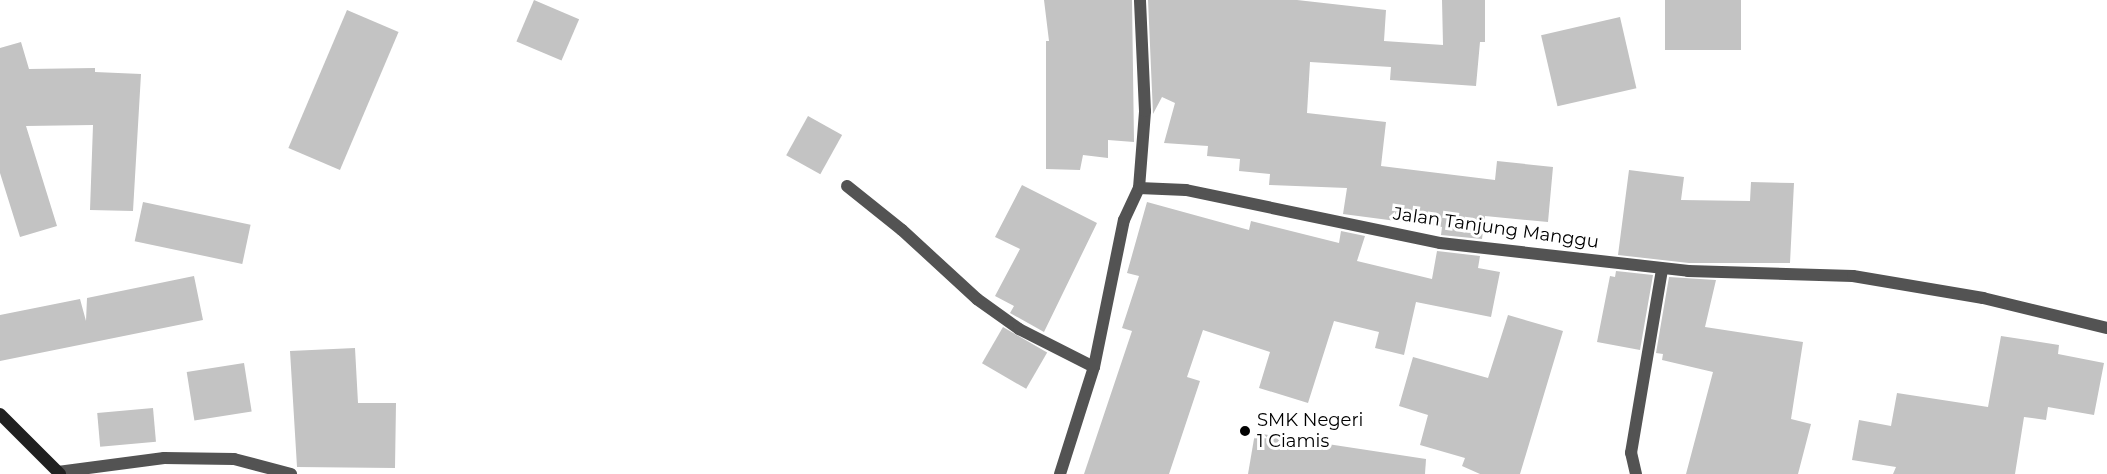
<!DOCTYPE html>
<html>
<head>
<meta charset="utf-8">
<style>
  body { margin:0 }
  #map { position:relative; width:2107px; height:474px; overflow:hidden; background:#fff; font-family:Montserrat,sans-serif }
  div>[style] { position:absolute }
  .building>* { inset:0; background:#c3c3c3; transform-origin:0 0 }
  .street>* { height:12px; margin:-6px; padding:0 6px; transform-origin:6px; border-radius:6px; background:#535353 }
  .secondary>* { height:12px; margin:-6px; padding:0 6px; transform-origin:6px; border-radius:6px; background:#202020 }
  .dots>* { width:16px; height:16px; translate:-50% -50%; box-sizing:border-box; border:3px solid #fff; border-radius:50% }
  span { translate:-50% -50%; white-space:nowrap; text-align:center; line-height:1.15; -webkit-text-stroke:6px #fff; paint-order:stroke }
  .street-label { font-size:18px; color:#000 }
  .poi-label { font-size:18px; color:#000 }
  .left { translate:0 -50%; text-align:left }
</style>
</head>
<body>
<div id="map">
  <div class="building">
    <div style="left:534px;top:0;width:49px;height:45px;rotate:23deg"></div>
    <div style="clip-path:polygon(1044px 0,1132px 0,1134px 142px,1108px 140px,1108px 158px,1083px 155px,1080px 170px,1046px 169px,1046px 41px,1049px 41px)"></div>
    <div style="clip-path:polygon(1148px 0,1297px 0,1386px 10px,1384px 41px,1443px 45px,1442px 0,1485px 0,1485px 42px,1480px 42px,1476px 86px,1390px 80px,1391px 67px,1310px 62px,1307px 113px,1386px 122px,1381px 166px,1495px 180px,1497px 161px,1553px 167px,1548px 222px,1485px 216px,1482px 239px,1441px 235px,1442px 227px,1343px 214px,1347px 188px,1269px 185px,1270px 174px,1239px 171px,1240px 159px,1207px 156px,1208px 146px,1164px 143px,1175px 103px,1162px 97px,1153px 114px)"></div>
    <div style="left:1665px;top:0;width:76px;height:50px"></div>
    <div style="left:347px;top:10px;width:56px;height:150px;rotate:23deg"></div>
    <div style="left:1620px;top:17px;width:73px;height:81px;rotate:77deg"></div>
    <div style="clip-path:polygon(21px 42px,29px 69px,95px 68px,95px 72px,141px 74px,133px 211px,90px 210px,93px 125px,26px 126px,57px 226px,20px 237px,0 173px,0 48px)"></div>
    <div style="left:808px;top:116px;width:39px;height:45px;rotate:29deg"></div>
    <div style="clip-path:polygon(1629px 170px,1684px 177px,1681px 200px,1750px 201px,1751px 182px,1794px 183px,1790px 263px,1689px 263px,1618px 255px)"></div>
    <div style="clip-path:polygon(1022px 185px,1097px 223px,1044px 332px,1010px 313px,1014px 306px,995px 296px,1020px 249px,995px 237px)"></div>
    <div style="left:143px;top:202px;width:110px;height:40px;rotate:12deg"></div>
    <div style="clip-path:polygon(1147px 202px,1249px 230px,1251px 221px,1339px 243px,1341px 231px,1365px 236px,1357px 261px,1432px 279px,1437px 251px,1480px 256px,1478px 268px,1500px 272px,1491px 317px,1416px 302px,1404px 355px,1375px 348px,1379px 332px,1334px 321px,1308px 403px,1259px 388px,1270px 352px,1203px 330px,1187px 377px,1200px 381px,1169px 474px,1084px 474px,1132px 331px,1122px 328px,1139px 276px,1127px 273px)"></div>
    <div style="clip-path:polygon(1616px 271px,1653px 275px,1640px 350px,1597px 342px,1610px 276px,1615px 277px)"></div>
    <div style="clip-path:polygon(194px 276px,203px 320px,0 361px,0 315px,80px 299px,86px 321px,87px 298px)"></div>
    <div style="clip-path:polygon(1669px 277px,1716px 280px,1705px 327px,1803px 342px,1791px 419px,1811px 424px,1798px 474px,1686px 474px,1713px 372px,1662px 360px,1663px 354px,1656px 353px)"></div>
    <div style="clip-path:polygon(1508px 315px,1563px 331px,1520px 474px,1480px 474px,1462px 466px,1465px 458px,1420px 445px,1428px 415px,1399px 406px,1413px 357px,1488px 378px)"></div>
    <div style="left:1003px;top:327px;width:51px;height:42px;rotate:30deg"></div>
    <div style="clip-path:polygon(2001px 336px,2059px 345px,2058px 354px,2104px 363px,2094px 415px,2048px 407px,2046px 420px,2024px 417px,2015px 474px,1893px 474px,1896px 467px,1852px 460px,1859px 420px,1891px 426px,1897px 393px,1988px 407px)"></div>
    <div style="clip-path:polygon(355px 348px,358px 403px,396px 403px,395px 468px,297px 467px,290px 351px)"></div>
    <div style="left:244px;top:363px;width:49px;height:58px;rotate:81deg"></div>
    <div style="left:153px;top:408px;width:34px;height:56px;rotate:85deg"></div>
    <div style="clip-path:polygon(1255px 433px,1426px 459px,1425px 474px,1248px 474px)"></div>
  </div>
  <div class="street">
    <div style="left:847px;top:186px;width:70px;rotate:38.7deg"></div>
    <div style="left:902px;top:230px;width:102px;rotate:42.6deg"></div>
    <div style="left:977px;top:299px;width:52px;rotate:35.5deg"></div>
    <div style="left:1019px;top:329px;width:84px;rotate:26.9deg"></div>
    <div style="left:1139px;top:188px;width:77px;rotate:-85.5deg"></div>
    <div style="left:1145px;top:111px;width:111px;rotate:-92.6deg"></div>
    <div style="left:58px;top:472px;width:107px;rotate:-7.5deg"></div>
    <div style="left:164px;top:458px;width:70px;rotate:0.8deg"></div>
    <div style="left:234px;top:459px;width:59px;rotate:14.7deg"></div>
    <div style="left:1060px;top:474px;width:112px;rotate:-72.4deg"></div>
    <div style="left:1094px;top:367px;width:150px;rotate:-78.5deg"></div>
    <div style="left:1124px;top:220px;width:35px;rotate:-65deg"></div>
    <div style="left:1139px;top:188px;width:47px;rotate:2.4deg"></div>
    <div style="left:1186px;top:190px;width:259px;rotate:11.8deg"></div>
    <div style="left:1440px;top:243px;width:250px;rotate:6.4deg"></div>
    <div style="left:1688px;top:271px;width:165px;rotate:1.7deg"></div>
    <div style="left:1853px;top:276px;width:132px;rotate:9.6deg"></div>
    <div style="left:1983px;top:298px;width:128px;rotate:13.6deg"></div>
    <div style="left:1636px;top:474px;width:22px;rotate:-103deg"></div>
    <div style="left:1631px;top:453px;width:187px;rotate:-80.4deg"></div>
  </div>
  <div class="secondary">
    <div style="left:0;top:414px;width:85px;rotate:45deg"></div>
  </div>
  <div class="dots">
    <div style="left:1245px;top:431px;background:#000"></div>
  </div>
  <div class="street-label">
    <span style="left:1496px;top:228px;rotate:8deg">Jalan Tanjung Manggu</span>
  </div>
  <div class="poi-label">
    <span class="left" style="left:1257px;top:431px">SMK Negeri<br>1 Ciamis</span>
  </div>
</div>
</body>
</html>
